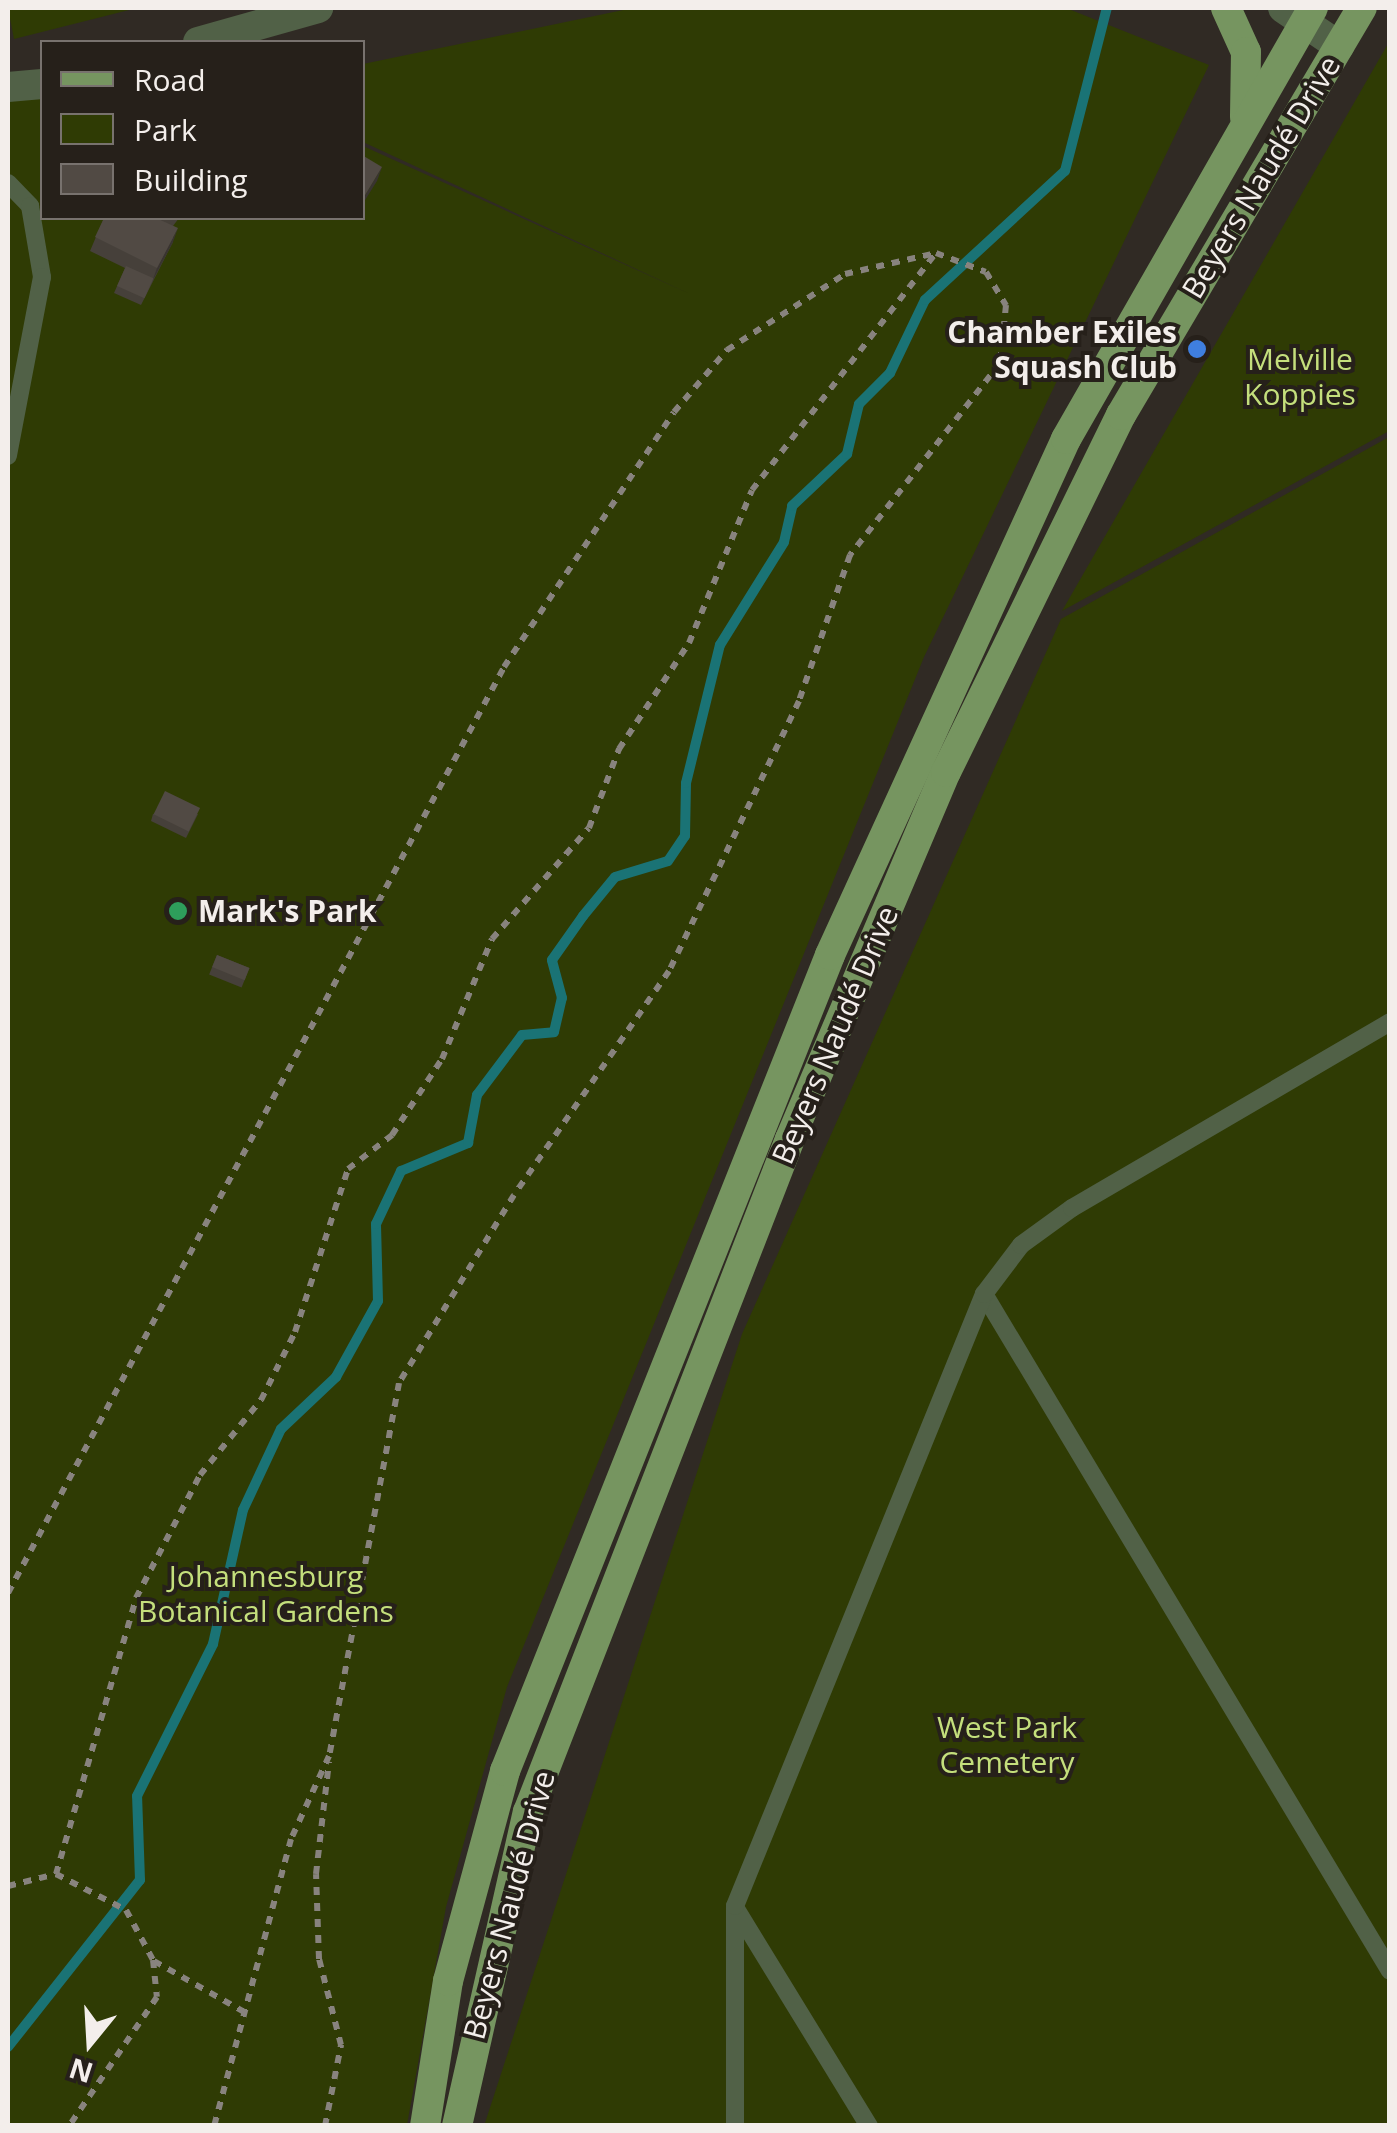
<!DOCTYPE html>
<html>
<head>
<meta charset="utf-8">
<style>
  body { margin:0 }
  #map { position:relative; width:1397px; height:2133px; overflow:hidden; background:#302a24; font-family:"Open Sans",sans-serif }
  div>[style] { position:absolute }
  .green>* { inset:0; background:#2f3b04 }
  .stream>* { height:10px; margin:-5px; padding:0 5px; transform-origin:5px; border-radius:5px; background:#1a7375 }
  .path>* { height:6px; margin-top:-3px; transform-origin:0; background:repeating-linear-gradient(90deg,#88837e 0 8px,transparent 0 16px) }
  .service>* { height:18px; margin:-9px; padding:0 9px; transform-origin:9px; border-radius:9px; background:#516147 }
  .tertiary>* { height:30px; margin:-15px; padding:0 15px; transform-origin:15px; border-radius:15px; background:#516147 }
  .primary>* { height:30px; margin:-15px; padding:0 15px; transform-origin:15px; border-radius:15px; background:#769560 }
  .wall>* { inset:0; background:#46403a; transform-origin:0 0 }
  .shaded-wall>* { inset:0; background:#393430 }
  .building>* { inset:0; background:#514a44; transform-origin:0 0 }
  .dots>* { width:28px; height:28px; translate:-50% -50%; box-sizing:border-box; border:5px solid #26201a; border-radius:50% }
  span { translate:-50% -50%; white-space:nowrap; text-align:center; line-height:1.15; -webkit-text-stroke:8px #26201a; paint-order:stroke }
  .street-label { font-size:30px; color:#f3eeeb }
  .poi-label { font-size:30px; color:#f3eeeb; font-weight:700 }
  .right { translate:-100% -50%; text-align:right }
  .left { translate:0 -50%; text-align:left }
  .park-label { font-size:30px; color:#c4df7c }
  .frame { position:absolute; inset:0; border:10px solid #f3eeeb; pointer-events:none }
  .legend { position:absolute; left:40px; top:40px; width:325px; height:180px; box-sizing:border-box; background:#26201a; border:2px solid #78726e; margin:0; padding:12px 18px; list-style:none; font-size:30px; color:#f3eeeb }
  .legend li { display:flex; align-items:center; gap:20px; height:50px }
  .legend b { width:50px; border:2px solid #78726e }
  .north { position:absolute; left:40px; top:1993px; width:100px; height:100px; -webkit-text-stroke:8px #26201a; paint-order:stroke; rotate:198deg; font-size:28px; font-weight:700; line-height:40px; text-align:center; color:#f3eeeb }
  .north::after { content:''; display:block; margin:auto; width:35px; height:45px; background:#f3eeeb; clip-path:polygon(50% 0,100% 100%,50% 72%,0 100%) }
</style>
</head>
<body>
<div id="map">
  <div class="green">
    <div style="clip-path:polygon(8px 8px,137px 8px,14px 39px)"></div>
    <div style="clip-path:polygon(633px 8px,1066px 8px,1209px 65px,924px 657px,507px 1687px,446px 1907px,407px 2125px,8px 2125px,8px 87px,42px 89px,42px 218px,362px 218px,363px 146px,690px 294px,363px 142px,363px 64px)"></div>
    <div style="clip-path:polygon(1389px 42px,1389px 431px,1062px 611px)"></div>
    <div style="clip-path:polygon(1389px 437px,1389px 2125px,484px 2126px,742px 1334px,1061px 619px)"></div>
  </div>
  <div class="stream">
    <div style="left:8px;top:2047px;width:213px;rotate:-51.7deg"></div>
    <div style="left:140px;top:1880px;width:84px;rotate:-92deg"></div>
    <div style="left:137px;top:1796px;width:170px;rotate:-63.4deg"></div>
    <div style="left:213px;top:1644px;width:137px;rotate:-77.4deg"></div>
    <div style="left:243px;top:1510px;width:89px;rotate:-64.9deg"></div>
    <div style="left:281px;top:1429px;width:76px;rotate:-43.4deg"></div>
    <div style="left:336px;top:1377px;width:87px;rotate:-61.1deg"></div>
    <div style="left:378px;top:1301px;width:77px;rotate:-91.5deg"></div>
    <div style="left:376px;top:1224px;width:59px;rotate:-64.7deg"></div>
    <div style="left:401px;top:1171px;width:73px;rotate:-22.7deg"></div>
    <div style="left:468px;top:1143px;width:49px;rotate:-79.4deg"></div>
    <div style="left:477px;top:1095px;width:75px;rotate:-53.1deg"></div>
    <div style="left:522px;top:1035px;width:32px;rotate:-5deg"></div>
    <div style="left:554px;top:1032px;width:35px;rotate:-77deg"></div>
    <div style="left:562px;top:998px;width:39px;rotate:-105deg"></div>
    <div style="left:552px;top:960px;width:54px;rotate:-54.8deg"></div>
    <div style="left:583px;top:916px;width:50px;rotate:-50.6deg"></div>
    <div style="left:615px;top:877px;width:55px;rotate:-16.8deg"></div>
    <div style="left:668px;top:861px;width:30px;rotate:-56deg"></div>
    <div style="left:685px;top:836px;width:53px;rotate:-88.9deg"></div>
    <div style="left:686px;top:783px;width:142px;rotate:-76.2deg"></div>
    <div style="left:720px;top:645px;width:121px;rotate:-58.1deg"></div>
    <div style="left:784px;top:542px;width:37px;rotate:-77deg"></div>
    <div style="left:792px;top:506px;width:76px;rotate:-43.4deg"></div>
    <div style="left:847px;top:454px;width:51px;rotate:-76.5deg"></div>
    <div style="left:859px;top:404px;width:44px;rotate:-45deg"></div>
    <div style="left:890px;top:373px;width:81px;rotate:-64.4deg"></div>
    <div style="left:925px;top:300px;width:190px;rotate:-42.7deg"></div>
    <div style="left:1065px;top:171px;width:168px;rotate:-75.6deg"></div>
  </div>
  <div class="path">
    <div style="left:8px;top:1593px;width:1050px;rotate:-61.82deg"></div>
    <div style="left:504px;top:667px;width:306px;rotate:-56.3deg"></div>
    <div style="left:674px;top:412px;width:82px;rotate:-49.5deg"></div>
    <div style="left:727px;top:350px;width:140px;rotate:-32.8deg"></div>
    <div style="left:845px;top:274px;width:93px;rotate:-13deg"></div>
    <div style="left:936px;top:253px;width:53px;rotate:20.8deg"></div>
    <div style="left:986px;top:272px;width:39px;rotate:59deg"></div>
    <div style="left:1006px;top:305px;width:58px;rotate:95.9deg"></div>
    <div style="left:1000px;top:363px;width:244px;rotate:128deg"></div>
    <div style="left:850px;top:555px;width:155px;rotate:109.3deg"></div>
    <div style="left:799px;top:701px;width:300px;rotate:115.7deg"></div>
    <div style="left:669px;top:971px;width:272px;rotate:124.7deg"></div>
    <div style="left:514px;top:1195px;width:220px;rotate:121.5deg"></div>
    <div style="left:399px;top:1383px;width:380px;rotate:100.6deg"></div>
    <div style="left:329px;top:1756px;width:91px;rotate:114.6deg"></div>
    <div style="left:291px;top:1839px;width:297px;rotate:105deg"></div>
    <div style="left:56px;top:1874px;width:287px;rotate:-73.8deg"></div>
    <div style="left:136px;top:1598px;width:139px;rotate:-62.5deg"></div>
    <div style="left:200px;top:1475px;width:97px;rotate:-50.9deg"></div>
    <div style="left:261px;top:1400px;width:76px;rotate:-63.4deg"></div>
    <div style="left:295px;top:1332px;width:171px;rotate:-72deg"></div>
    <div style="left:348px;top:1169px;width:56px;rotate:-37.7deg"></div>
    <div style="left:392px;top:1135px;width:91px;rotate:-56.7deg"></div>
    <div style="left:442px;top:1059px;width:130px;rotate:-67.4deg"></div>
    <div style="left:492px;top:939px;width:147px;rotate:-48.9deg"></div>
    <div style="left:589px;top:828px;width:85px;rotate:-69.2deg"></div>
    <div style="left:619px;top:749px;width:127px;rotate:-56.6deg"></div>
    <div style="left:689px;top:643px;width:165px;rotate:-67.6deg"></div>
    <div style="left:752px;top:490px;width:299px;rotate:-52.2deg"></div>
    <div style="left:8px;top:1886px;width:49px;rotate:-14deg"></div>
    <div style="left:56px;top:1874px;width:79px;rotate:27.2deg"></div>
    <div style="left:126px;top:1910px;width:57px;rotate:61.6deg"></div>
    <div style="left:153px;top:1960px;width:37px;rotate:84deg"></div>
    <div style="left:157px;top:1997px;width:156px;rotate:124.3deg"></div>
    <div style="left:154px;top:1961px;width:103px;rotate:29.5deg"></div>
    <div style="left:325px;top:2126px;width:83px;rotate:-78.8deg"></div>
    <div style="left:341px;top:2045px;width:89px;rotate:-104.3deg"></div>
    <div style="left:319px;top:1959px;width:85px;rotate:-92deg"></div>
    <div style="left:316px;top:1874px;width:113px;rotate:-83.4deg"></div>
  </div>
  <div class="service">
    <div style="left:8px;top:183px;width:32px;rotate:46deg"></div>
    <div style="left:30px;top:206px;width:72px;rotate:80.4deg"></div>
    <div style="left:42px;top:277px;width:182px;rotate:100.8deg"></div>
    <div style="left:984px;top:1294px;width:789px;rotate:59.05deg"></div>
    <div style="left:736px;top:1909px;width:255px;rotate:58.5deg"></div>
    <div style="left:735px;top:2126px;width:220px;rotate:-90deg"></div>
    <div style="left:735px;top:1906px;width:661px;rotate:-67.86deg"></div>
    <div style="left:984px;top:1294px;width:61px;rotate:-52.9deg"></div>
    <div style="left:1021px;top:1245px;width:63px;rotate:-36deg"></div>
    <div style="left:1072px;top:1208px;width:368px;rotate:-30.3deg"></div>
  </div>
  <div class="tertiary">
    <div style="left:1283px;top:8px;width:68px;rotate:34.2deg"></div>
    <div style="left:198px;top:42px;width:125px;rotate:-15.8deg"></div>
    <div style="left:8px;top:87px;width:34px;rotate:-5deg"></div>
  </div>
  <div class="primary">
    <div style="left:1226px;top:8px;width:48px;rotate:65.6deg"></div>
    <div style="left:1246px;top:52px;width:65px;rotate:90.9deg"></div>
    <div style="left:425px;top:2126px;width:147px;rotate:-81deg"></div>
    <div style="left:448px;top:1981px;width:218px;rotate:-74.8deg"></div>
    <div style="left:505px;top:1771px;width:878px;rotate:-68.28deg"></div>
    <div style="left:830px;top:955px;width:567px;rotate:-65.42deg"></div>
    <div style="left:1066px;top:439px;width:497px;rotate:-60.2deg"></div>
    <div style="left:457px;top:2126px;width:322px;rotate:-77.3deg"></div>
    <div style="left:528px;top:1812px;width:722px;rotate:-68.73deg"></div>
    <div style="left:790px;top:1139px;width:399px;rotate:-67deg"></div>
    <div style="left:946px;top:772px;width:398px;rotate:-63.9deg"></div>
    <div style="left:1121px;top:415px;width:473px;rotate:-59.4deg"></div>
  </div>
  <div class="wall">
    <div style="clip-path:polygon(104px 218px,179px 218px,173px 226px,173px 242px,141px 305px,114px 293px,125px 268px,90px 251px)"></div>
    <div style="clip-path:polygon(153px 814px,198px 814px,186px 838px,151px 821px)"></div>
    <div style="left:217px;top:955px;width:35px;height:21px;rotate:22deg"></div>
  </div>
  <div class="shaded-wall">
    <div style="clip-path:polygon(382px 167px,377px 181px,362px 205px,364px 197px)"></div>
    <div style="clip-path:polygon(178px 228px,173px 242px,152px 282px,157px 268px)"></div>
  </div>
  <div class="building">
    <div style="clip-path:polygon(362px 155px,382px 167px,364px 197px,362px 197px)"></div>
    <div style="clip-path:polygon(104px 218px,156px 218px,178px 228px,157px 268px,95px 237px)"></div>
    <div style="left:126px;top:266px;width:30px;height:22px;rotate:24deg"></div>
    <div style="left:165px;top:791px;width:39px;height:26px;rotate:26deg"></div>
    <div style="left:217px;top:955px;width:35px;height:13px;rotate:22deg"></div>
  </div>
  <div class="dots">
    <div style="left:1197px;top:349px;background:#3f7fe0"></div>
    <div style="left:178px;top:911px;background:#2e9e5b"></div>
  </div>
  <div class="street-label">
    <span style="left:1261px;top:177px;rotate:-59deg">Beyers Naudé Drive</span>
    <span style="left:835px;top:1035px;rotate:-67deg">Beyers Naudé Drive</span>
    <span style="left:509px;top:1905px;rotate:-75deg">Beyers Naudé Drive</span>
  </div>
  <div class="poi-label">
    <span class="right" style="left:1177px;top:349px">Chamber Exiles<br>Squash Club</span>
    <span class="left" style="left:198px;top:911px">Mark's Park</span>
  </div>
  <div class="park-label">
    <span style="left:1300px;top:376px">Melville<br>Koppies</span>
    <span style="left:266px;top:1593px">Johannesburg<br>Botanical Gardens</span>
    <span style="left:1007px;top:1744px">West Park<br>Cemetery</span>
  </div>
  <div class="frame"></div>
  <ul class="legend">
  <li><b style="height:12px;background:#769560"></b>Road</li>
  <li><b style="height:28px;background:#2f3b04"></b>Park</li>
  <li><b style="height:28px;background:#514a44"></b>Building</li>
  </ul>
  <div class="north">N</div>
</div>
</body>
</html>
